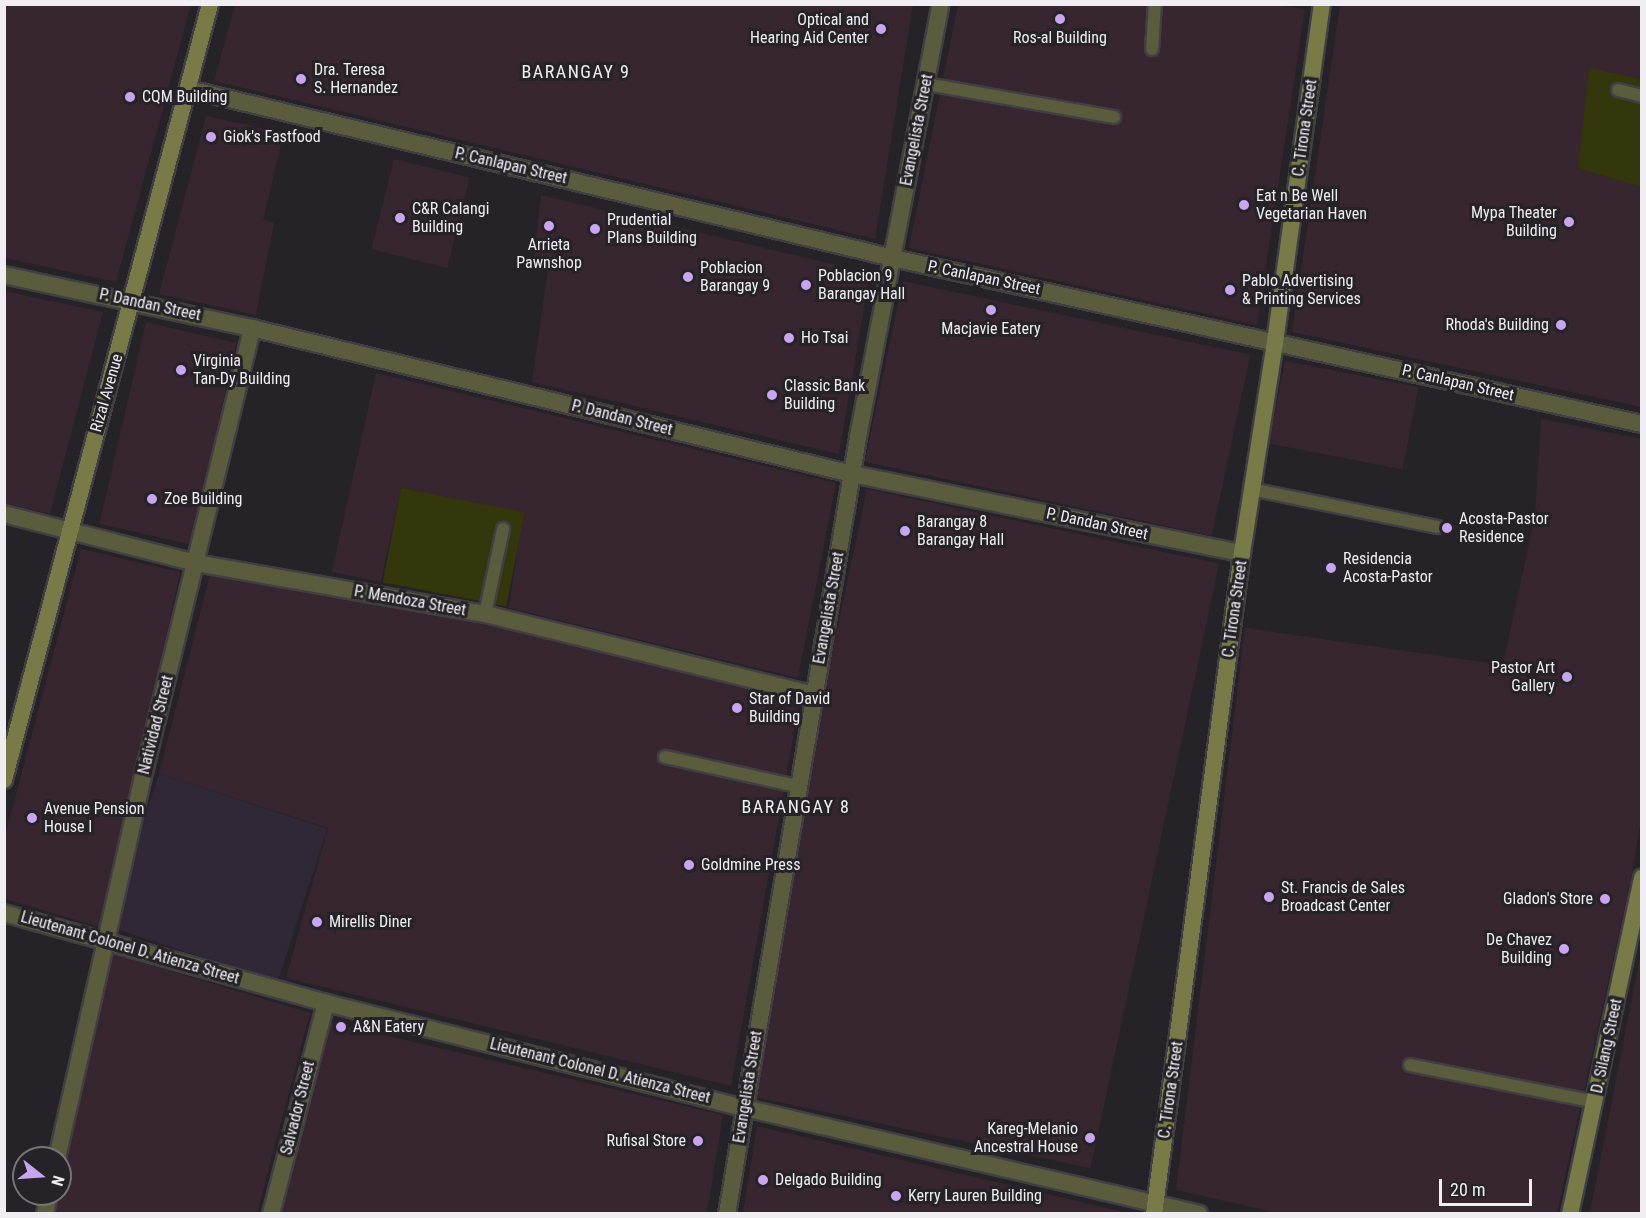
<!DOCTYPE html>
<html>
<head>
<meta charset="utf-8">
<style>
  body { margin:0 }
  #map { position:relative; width:1646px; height:1218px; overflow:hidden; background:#252328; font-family:"Roboto Condensed",sans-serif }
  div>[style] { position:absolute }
  .commercial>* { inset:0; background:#37262f; transform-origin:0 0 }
  .education>* { inset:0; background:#302737; transform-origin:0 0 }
  .green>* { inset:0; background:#34360b; transform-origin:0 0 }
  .roads { filter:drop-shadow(2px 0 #413f44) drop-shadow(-2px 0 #413f44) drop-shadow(0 2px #413f44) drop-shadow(0 -2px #413f44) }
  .service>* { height:12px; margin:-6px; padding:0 6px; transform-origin:6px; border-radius:6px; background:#5a5c3d }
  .minor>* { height:16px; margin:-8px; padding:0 8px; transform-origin:8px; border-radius:8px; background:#5a5c3d }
  .tertiary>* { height:16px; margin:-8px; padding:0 8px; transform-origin:8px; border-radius:8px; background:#5a5c3d }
  .secondary>* { height:16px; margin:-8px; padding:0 8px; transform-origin:8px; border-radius:8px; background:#787b48 }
  .dots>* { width:16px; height:16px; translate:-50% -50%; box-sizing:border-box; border:3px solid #252328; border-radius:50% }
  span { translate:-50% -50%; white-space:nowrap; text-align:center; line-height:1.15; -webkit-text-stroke:6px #252328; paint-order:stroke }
  .poi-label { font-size:16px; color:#f0eef2 }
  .right { translate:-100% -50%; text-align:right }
  .left { translate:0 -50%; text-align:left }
  .street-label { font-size:16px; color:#f0eef2 }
  .neighbourhood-label { font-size:18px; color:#f0eef2; letter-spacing:1.5px }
  .frame { position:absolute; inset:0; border:6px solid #f0eef2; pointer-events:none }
  .north { position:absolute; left:12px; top:1146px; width:60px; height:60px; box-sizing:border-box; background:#252328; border:2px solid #767479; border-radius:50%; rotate:107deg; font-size:16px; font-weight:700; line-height:24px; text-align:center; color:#f0eef2 }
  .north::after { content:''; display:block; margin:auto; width:21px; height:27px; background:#c8a5ee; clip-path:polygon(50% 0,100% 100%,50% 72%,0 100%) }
  .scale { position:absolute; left:1439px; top:1179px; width:93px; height:27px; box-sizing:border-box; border:3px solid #f0eef2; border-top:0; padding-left:8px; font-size:18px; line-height:21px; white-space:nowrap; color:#f0eef2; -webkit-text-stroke:4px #252328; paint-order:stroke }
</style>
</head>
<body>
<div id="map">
  <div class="commercial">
    <div style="clip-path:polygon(5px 4px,191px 5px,116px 282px,5px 258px)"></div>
    <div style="clip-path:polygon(1265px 4px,1305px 9px,1257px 325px,909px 248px,958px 5px)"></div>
    <div style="clip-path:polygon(235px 5px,913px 5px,875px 239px,214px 81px)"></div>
    <div style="clip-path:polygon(1340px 5px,1641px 5px,1641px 407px,1292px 332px)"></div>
    <div style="clip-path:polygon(206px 116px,284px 133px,263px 220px,274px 223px,256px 315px,159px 294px)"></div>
    <div style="left:394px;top:159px;width:78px;height:93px;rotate:14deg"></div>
    <div style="clip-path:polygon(541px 195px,870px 273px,839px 454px,532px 382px,548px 269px,533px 264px)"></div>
    <div style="left:903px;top:281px;width:355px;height:185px;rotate:12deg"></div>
    <div style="clip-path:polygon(4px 291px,103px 312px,50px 514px,5px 503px)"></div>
    <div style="left:146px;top:322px;width:93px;height:207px;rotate:13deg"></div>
    <div style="left:1285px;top:361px;width:136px;height:84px;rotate:11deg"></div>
    <div style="clip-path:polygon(376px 373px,836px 483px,798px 678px,509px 608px,523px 513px,401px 488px,381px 582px,332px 572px)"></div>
    <div style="clip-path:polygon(1541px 419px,1641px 439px,1641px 818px,1633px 869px,1557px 1213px,1278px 1213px,1176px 1190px,1245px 628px,1503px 665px,1535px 515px)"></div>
    <div style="left:867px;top:489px;width:360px;height:618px;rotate:12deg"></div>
    <div style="clip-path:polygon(81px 549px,180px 572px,103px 928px,5px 899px,5px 836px)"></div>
    <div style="clip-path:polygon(212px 567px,801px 692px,731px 1086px,286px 978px,328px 828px,159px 774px)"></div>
    <div style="clip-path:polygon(1641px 952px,1641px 1213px,1590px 1213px)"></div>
    <div style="clip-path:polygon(110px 953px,310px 1013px,257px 1213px,51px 1214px,56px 1194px,60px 1194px,60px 1174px)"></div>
    <div style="clip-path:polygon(329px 1022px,723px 1115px,707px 1213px,280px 1214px)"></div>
    <div style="clip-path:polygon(757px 1126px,1128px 1213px,743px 1213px)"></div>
  </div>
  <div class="education">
    <div style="left:159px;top:774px;width:177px;height:161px;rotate:18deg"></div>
  </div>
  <div class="green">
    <div style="clip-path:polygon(1589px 68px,1641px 79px,1641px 187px,1578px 168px)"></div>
    <div style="left:401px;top:488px;width:126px;height:96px;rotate:11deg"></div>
  </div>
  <div class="roads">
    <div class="service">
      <div style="left:1152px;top:49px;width:45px;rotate:-86.2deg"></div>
      <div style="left:926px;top:84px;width:191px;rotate:10deg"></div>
      <div style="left:1618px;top:90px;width:25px;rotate:14deg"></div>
      <div style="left:1251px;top:489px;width:190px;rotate:11.5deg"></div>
      <div style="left:485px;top:614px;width:87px;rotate:-78deg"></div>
      <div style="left:665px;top:757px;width:135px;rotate:12.4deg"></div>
      <div style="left:1410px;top:1065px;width:189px;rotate:11.3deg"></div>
    </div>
    <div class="minor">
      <div style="left:4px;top:514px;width:198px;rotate:14.3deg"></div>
      <div style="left:196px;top:563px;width:293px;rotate:10deg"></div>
      <div style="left:485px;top:614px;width:339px;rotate:13.8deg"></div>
      <div style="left:57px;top:1158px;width:400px;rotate:-77.3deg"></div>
      <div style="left:145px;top:768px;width:453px;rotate:-76.3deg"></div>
      <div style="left:45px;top:1214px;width:20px;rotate:-79deg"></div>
      <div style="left:271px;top:1214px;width:218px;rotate:-75.4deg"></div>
    </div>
    <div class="tertiary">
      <div style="left:188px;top:89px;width:725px;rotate:13.48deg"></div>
      <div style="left:893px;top:258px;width:767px;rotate:12.5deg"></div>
      <div style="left:4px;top:275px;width:254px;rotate:12.1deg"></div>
      <div style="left:252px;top:328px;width:618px;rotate:13.68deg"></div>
      <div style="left:852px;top:474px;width:398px;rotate:11.5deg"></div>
      <div style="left:4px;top:913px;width:334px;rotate:15.6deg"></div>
      <div style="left:326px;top:1003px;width:432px;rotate:14.1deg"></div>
      <div style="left:745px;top:1108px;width:466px;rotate:13.1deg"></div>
      <div style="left:727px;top:1214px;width:793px;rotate:-80.42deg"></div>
      <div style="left:859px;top:432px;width:436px;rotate:-79.2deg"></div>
    </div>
    <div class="secondary">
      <div style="left:4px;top:780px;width:803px;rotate:-75.13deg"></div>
      <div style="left:1154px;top:1214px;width:667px;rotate:-82.42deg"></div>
      <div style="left:1242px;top:553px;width:214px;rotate:-81.1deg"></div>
      <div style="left:1275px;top:342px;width:341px;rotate:-82.1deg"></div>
      <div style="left:1570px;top:1214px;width:344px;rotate:-77.9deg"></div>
    </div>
  </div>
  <div class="dots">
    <div style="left:1060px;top:19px;background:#c8a5ee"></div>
    <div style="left:881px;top:29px;background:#c8a5ee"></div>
    <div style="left:301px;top:79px;background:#c8a5ee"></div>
    <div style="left:130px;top:97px;background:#c8a5ee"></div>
    <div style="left:211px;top:137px;background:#c8a5ee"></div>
    <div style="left:1244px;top:205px;background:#c8a5ee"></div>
    <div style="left:400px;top:218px;background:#c8a5ee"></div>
    <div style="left:1569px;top:222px;background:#c8a5ee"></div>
    <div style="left:549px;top:226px;background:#c8a5ee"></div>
    <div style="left:595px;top:229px;background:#c8a5ee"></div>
    <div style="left:688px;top:277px;background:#c8a5ee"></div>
    <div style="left:806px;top:285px;background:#c8a5ee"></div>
    <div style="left:1230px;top:290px;background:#c8a5ee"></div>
    <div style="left:991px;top:310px;background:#c8a5ee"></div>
    <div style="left:1561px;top:325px;background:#c8a5ee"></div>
    <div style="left:789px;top:338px;background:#c8a5ee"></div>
    <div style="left:181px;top:370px;background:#c8a5ee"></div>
    <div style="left:772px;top:395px;background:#c8a5ee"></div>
    <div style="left:152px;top:499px;background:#c8a5ee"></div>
    <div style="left:1447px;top:528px;background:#c8a5ee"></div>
    <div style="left:905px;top:531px;background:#c8a5ee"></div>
    <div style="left:1331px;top:568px;background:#c8a5ee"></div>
    <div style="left:1567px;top:677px;background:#c8a5ee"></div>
    <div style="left:737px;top:708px;background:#c8a5ee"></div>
    <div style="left:32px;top:818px;background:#c8a5ee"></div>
    <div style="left:689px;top:865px;background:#c8a5ee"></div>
    <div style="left:1269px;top:897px;background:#c8a5ee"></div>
    <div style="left:1605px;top:899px;background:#c8a5ee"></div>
    <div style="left:317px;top:922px;background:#c8a5ee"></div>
    <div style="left:1564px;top:949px;background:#c8a5ee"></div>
    <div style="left:341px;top:1027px;background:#c8a5ee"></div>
    <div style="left:1090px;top:1138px;background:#c8a5ee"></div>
    <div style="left:698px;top:1141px;background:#c8a5ee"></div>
    <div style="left:763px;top:1180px;background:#c8a5ee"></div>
    <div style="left:896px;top:1196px;background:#c8a5ee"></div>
  </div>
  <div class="poi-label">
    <span class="right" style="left:869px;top:29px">Optical and<br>Hearing Aid Center</span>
    <span style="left:1060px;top:38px">Ros-al Building</span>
    <span class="left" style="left:314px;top:79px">Dra. Teresa<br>S. Hernandez</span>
    <span class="left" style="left:142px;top:97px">CQM Building</span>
    <span class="left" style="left:223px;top:137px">Giok's Fastfood</span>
    <span class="left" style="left:1256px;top:205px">Eat n Be Well<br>Vegetarian Haven</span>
    <span class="left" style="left:412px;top:218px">C&amp;R Calangi<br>Building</span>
    <span class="right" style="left:1557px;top:222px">Mypa Theater<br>Building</span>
    <span class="left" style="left:607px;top:229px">Prudential<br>Plans Building</span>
    <span style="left:549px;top:254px">Arrieta<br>Pawnshop</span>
    <span class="left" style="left:700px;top:277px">Poblacion<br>Barangay 9</span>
    <span class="left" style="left:818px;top:285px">Poblacion 9<br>Barangay Hall</span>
    <span class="left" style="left:1242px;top:290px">Pablo Advertising<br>&amp; Printing Services</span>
    <span class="right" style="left:1549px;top:325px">Rhoda's Building</span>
    <span style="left:991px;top:329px">Macjavie Eatery</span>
    <span class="left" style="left:801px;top:338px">Ho Tsai</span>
    <span class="left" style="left:193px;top:370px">Virginia<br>Tan-Dy Building</span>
    <span class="left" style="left:784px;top:395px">Classic Bank<br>Building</span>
    <span class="left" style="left:164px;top:499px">Zoe Building</span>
    <span class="left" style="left:1459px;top:528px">Acosta-Pastor<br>Residence</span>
    <span class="left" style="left:917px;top:531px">Barangay 8<br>Barangay Hall</span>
    <span class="left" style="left:1343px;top:568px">Residencia<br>Acosta-Pastor</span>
    <span class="right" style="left:1555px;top:677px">Pastor Art<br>Gallery</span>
    <span class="left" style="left:749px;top:708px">Star of David<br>Building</span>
    <span class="left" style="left:44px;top:818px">Avenue Pension<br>House I</span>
    <span class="left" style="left:701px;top:865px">Goldmine Press</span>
    <span class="left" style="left:1281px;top:897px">St. Francis de Sales<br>Broadcast Center</span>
    <span class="right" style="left:1593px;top:899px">Gladon's Store</span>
    <span class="left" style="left:329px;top:922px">Mirellis Diner</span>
    <span class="right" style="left:1552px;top:949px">De Chavez<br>Building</span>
    <span class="left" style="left:353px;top:1027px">A&amp;N Eatery</span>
    <span class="right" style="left:1078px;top:1138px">Kareg-Melanio<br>Ancestral House</span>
    <span class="right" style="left:686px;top:1141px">Rufisal Store</span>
    <span class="left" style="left:775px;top:1180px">Delgado Building</span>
    <span class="left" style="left:908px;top:1196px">Kerry Lauren Building</span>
  </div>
  <div class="street-label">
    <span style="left:1305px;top:128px;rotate:-82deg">C. Tirona Street</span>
    <span style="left:917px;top:130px;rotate:-79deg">Evangelista Street</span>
    <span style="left:511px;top:166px;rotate:13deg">P. Canlapan Street</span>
    <span style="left:984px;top:278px;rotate:12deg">P. Canlapan Street</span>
    <span style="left:150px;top:305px;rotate:12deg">P. Dandan Street</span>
    <span style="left:1458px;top:383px;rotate:13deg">P. Canlapan Street</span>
    <span style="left:107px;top:393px;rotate:-74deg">Rizal Avenue</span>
    <span style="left:622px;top:418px;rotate:14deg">P. Dandan Street</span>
    <span style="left:1097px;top:524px;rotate:12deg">P. Dandan Street</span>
    <span style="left:410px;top:601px;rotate:10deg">P. Mendoza Street</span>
    <span style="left:829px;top:608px;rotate:-80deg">Evangelista Street</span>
    <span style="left:1235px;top:609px;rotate:-82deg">C. Tirona Street</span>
    <span style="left:156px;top:725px;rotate:-76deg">Natividad Street</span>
    <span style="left:130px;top:948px;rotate:16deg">Lieutenant Colonel D. Atienza Street</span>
    <span style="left:1607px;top:1046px;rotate:-78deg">D. Silang Street</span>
    <span style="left:600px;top:1071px;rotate:14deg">Lieutenant Colonel D. Atienza Street</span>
    <span style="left:748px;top:1087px;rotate:-81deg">Evangelista Street</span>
    <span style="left:1171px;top:1090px;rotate:-82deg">C. Tirona Street</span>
    <span style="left:298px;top:1108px;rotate:-76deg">Salvador Street</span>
  </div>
  <div class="neighbourhood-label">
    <span style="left:576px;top:72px">BARANGAY 9</span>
    <span style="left:796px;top:807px">BARANGAY 8</span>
  </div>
  <div class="frame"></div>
  <div class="north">N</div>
  <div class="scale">20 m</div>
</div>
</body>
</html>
